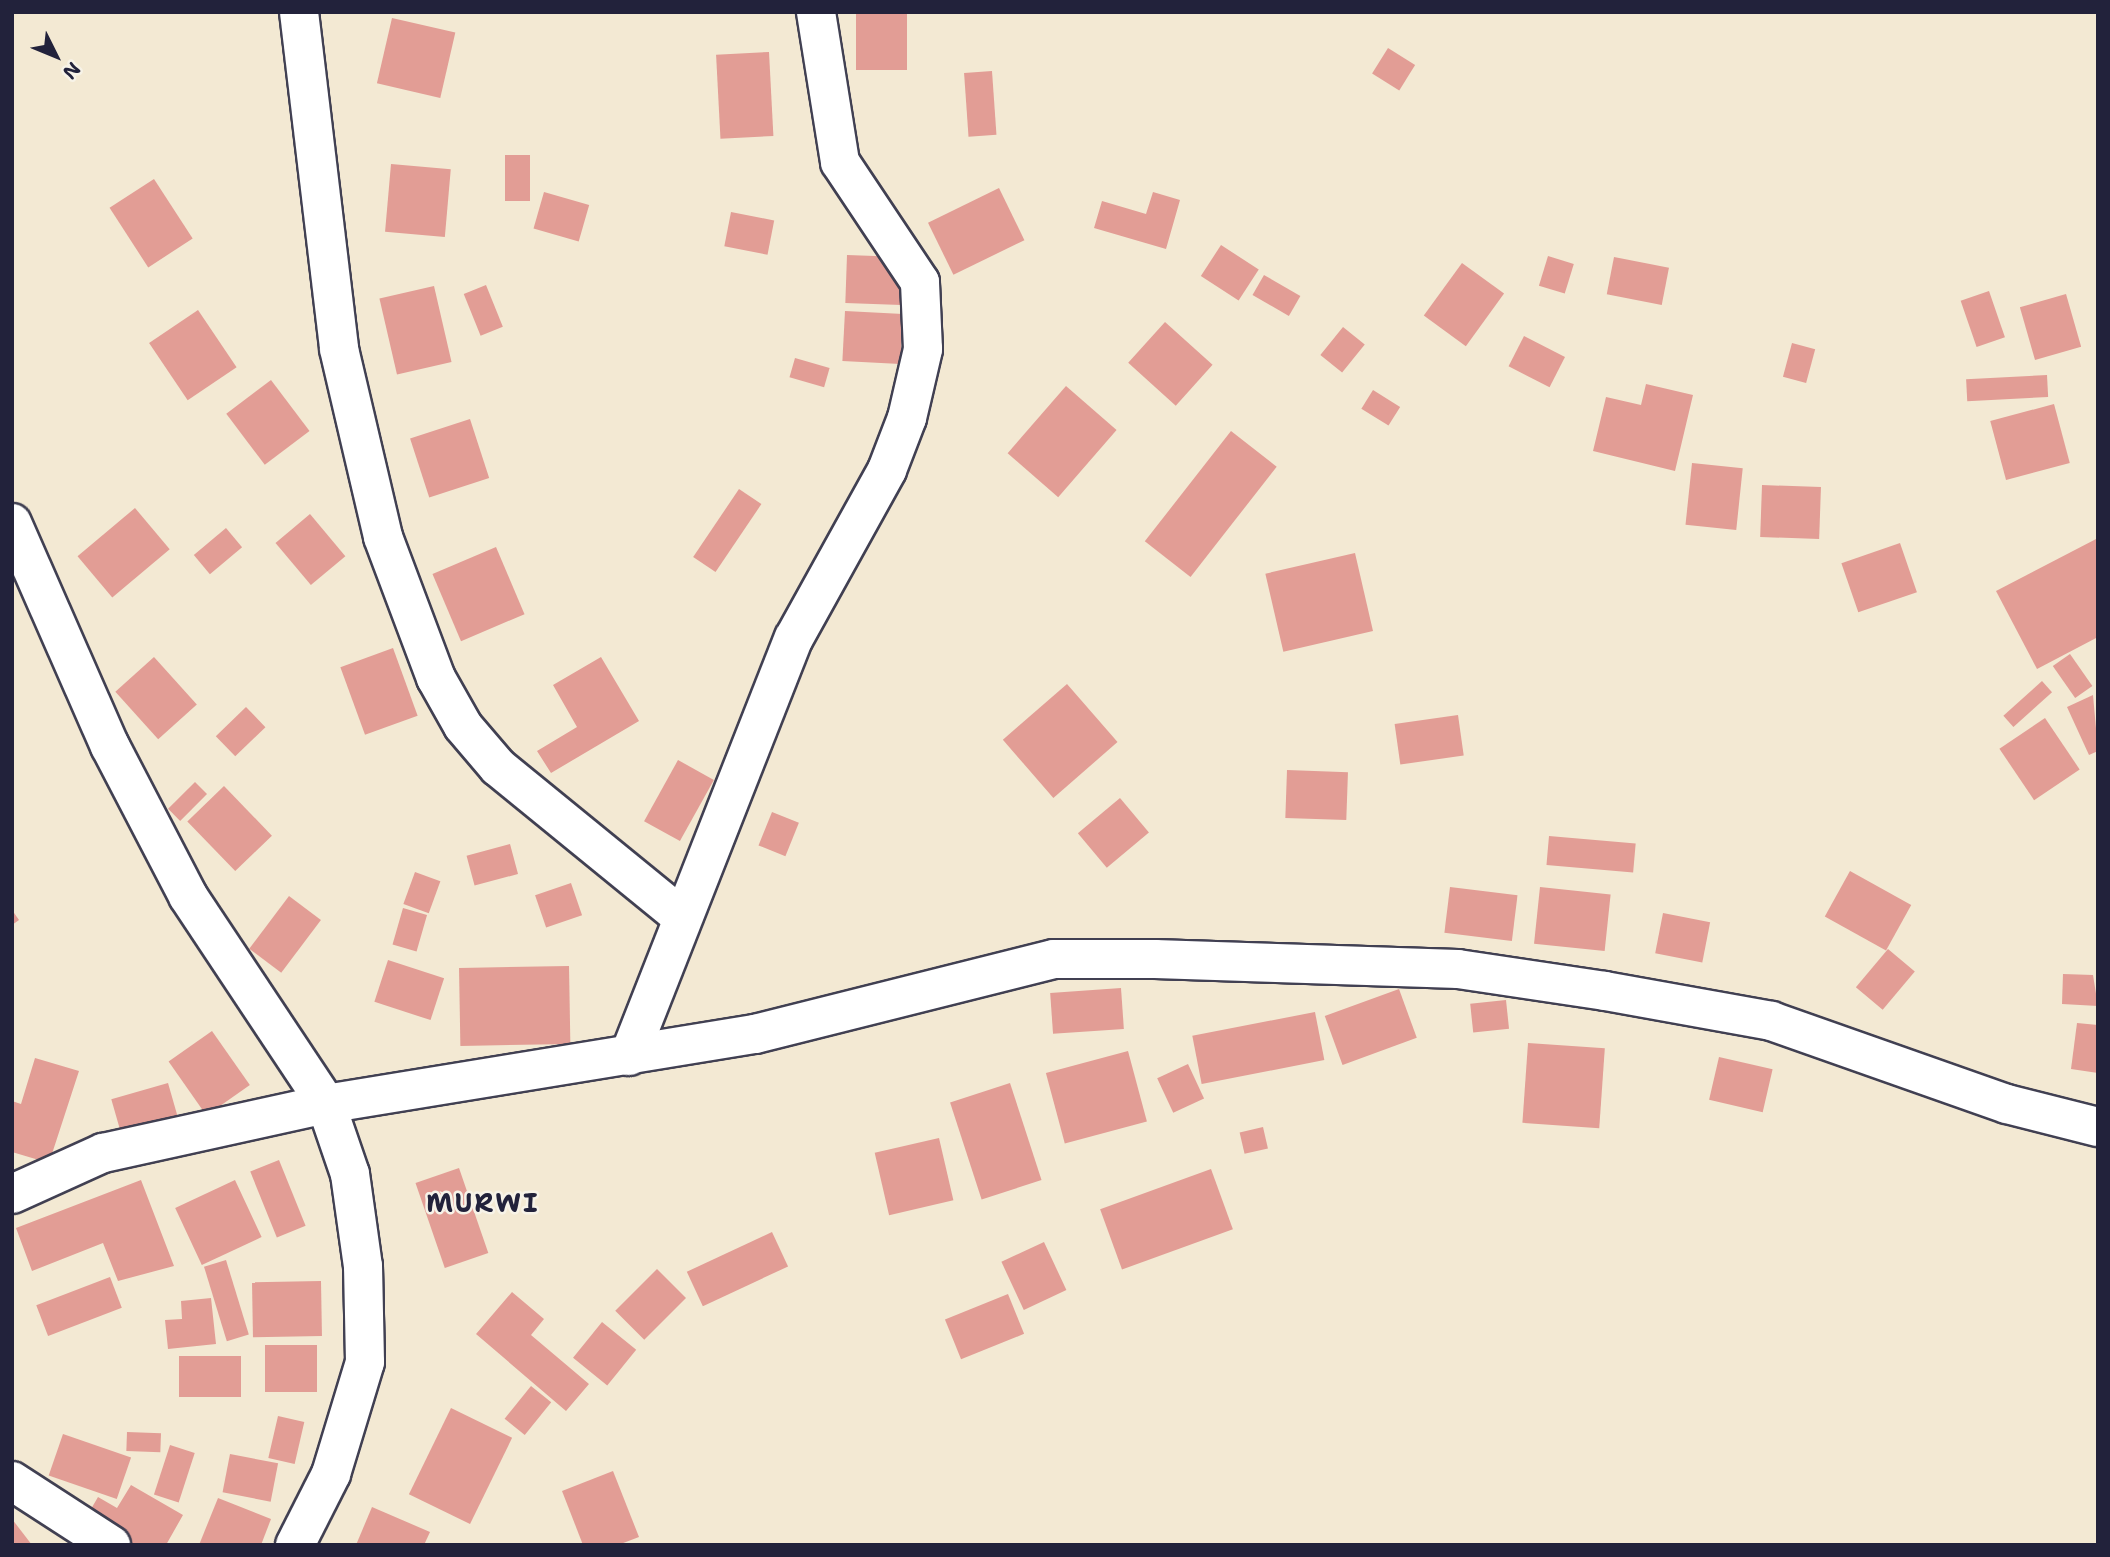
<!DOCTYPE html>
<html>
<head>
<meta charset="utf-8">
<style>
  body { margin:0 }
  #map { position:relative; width:2110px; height:1557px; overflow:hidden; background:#f3e9d3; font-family:"Shantell Sans",sans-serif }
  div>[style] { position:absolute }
  .building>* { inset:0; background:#e29d95; transform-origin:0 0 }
  .roads { filter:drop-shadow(2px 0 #414052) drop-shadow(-2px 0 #414052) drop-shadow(0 2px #414052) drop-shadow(0 -2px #414052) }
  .street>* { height:38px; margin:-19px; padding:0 19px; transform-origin:19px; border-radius:19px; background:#fff }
  .secondary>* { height:38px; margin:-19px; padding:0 19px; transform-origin:19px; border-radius:19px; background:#fff }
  span { translate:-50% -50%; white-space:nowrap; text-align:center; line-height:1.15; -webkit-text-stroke:5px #f7f3e8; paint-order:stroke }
  .district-label { font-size:26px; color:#22223b; font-weight:700; letter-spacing:2px }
  .frame { position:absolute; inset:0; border:14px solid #22223b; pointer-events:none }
  .north { position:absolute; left:21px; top:21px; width:70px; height:70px; -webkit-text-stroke:5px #f7f3e8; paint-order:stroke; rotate:133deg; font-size:19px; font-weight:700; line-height:28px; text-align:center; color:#22223b }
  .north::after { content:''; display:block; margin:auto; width:24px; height:32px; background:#22223b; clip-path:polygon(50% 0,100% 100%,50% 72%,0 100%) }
</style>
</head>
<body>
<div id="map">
  <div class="building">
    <div style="left:856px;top:12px;width:51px;height:58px"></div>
    <div style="left:392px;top:18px;width:65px;height:67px;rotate:13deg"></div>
    <div style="left:1388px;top:48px;width:32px;height:30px;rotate:32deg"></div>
    <div style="left:769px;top:52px;width:84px;height:53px;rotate:87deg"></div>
    <div style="left:992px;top:71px;width:64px;height:28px;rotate:86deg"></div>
    <div style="left:505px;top:155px;width:25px;height:46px"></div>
    <div style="left:391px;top:164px;width:60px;height:68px;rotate:5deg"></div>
    <div style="left:154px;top:179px;width:71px;height:53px;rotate:57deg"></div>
    <div style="left:999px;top:188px;width:58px;height:79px;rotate:64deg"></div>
    <div style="left:544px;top:192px;width:47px;height:38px;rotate:16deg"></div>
    <div style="clip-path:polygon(1153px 192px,1180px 200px,1166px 249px,1094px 228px,1102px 201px,1146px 214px)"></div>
    <div style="left:731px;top:212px;width:44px;height:35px;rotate:11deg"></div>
    <div style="left:1221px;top:245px;width:45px;height:37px;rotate:33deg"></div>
    <div style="left:847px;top:255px;width:56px;height:48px;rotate:2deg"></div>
    <div style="left:1548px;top:256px;width:27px;height:31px;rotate:17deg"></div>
    <div style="left:1614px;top:257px;width:56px;height:38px;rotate:11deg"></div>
    <div style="left:1462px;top:263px;width:52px;height:65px;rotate:36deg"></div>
    <div style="left:1264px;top:275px;width:42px;height:23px;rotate:30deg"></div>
    <div style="left:486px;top:285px;width:45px;height:24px;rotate:68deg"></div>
    <div style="left:434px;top:286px;width:78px;height:56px;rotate:77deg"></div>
    <div style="left:1989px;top:291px;width:49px;height:30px;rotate:71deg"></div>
    <div style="left:2066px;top:294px;width:55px;height:48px;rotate:74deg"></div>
    <div style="left:198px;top:310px;width:69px;height:59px;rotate:56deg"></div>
    <div style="left:845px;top:311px;width:58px;height:50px;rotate:3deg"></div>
    <div style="left:1165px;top:322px;width:64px;height:55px;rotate:42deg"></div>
    <div style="left:1343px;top:327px;width:28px;height:36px;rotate:39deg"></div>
    <div style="left:1524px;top:336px;width:46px;height:34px;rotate:27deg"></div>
    <div style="left:1792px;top:343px;width:24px;height:35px;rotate:15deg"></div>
    <div style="left:795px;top:358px;width:36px;height:20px;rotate:16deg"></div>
    <div style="left:2047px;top:375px;width:22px;height:81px;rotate:87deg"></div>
    <div style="left:271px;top:380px;width:64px;height:56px;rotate:53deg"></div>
    <div style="clip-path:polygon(1646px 384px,1693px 395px,1675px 471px,1593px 451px,1606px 397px,1641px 405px)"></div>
    <div style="left:1066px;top:386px;width:67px;height:89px;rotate:41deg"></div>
    <div style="left:1373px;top:390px;width:32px;height:22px;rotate:32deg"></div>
    <div style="left:2054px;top:404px;width:61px;height:66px;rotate:75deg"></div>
    <div style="left:470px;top:419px;width:62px;height:63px;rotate:72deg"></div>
    <div style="left:1231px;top:431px;width:58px;height:140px;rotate:38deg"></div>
    <div style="left:1692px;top:463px;width:51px;height:62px;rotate:6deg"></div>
    <div style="left:1762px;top:485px;width:59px;height:52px;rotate:2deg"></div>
    <div style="left:739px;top:489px;width:27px;height:82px;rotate:34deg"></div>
    <div style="left:135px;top:508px;width:54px;height:75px;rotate:50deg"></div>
    <div style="left:310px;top:514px;width:55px;height:45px;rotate:50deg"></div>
    <div style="left:226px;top:528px;width:25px;height:42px;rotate:50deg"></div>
    <div style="clip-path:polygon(2098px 538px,2098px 637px,2037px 669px,1996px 591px)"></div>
    <div style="left:1900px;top:543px;width:52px;height:62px;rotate:71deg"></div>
    <div style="left:496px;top:547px;width:73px;height:69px;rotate:67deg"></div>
    <div style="left:1355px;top:553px;width:80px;height:92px;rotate:77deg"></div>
    <div style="left:393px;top:648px;width:72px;height:56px;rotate:70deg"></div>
    <div style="left:2070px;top:654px;width:39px;height:21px;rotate:55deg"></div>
    <div style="left:154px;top:657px;width:64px;height:52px;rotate:48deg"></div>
    <div style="clip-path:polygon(601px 657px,639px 721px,551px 773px,537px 751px,577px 727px,553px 685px)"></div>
    <div style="left:2042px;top:681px;width:15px;height:52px;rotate:48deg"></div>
    <div style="left:1067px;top:684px;width:77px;height:85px;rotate:49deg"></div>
    <div style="clip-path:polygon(2093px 695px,2098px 751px,2089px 755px,2067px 707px)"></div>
    <div style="left:246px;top:707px;width:28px;height:42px;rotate:46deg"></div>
    <div style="left:1458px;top:715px;width:41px;height:64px;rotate:82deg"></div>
    <div style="left:2045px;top:718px;width:62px;height:55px;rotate:56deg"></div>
    <div style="left:678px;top:760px;width:41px;height:70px;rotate:29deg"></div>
    <div style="left:1287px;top:770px;width:61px;height:48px;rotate:2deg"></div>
    <div style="left:195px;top:782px;width:17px;height:38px;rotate:45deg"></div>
    <div style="left:224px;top:786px;width:69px;height:51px;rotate:46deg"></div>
    <div style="left:1120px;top:798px;width:45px;height:55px;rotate:50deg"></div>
    <div style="left:772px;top:812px;width:29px;height:36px;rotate:22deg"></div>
    <div style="left:1549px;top:836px;width:87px;height:29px;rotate:5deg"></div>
    <div style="left:510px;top:844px;width:31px;height:45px;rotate:75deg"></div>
    <div style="left:1850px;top:871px;width:70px;height:52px;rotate:29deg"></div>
    <div style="left:415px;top:872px;width:27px;height:34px;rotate:20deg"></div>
    <div style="left:571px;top:883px;width:34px;height:38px;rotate:71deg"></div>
    <div style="left:1450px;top:887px;width:68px;height:46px;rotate:7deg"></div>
    <div style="left:1540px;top:887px;width:71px;height:57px;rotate:6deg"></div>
    <div style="left:289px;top:896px;width:40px;height:66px;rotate:37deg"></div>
    <div style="left:403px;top:908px;width:25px;height:38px;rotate:16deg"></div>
    <div style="clip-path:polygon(12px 910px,19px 920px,12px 925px)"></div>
    <div style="left:1663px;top:913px;width:48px;height:41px;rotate:11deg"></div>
    <div style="left:1888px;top:949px;width:35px;height:50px;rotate:40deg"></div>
    <div style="left:388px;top:960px;width:59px;height:44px;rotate:18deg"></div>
    <div style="left:569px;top:966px;width:78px;height:110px;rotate:89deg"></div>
    <div style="clip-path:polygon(2063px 974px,2093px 975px,2098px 1006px,2062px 1004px)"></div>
    <div style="left:1121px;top:988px;width:41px;height:71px;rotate:86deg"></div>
    <div style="left:1399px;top:989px;width:52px;height:79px;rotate:70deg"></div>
    <div style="left:1506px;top:1000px;width:29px;height:36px;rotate:84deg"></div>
    <div style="left:1315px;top:1012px;width:49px;height:125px;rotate:79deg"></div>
    <div style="clip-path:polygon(2077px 1023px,2098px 1025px,2098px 1073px,2071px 1069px)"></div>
    <div style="left:212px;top:1031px;width:66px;height:53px;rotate:55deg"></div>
    <div style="left:1528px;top:1043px;width:77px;height:80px;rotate:4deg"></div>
    <div style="left:1128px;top:1051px;width:73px;height:85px;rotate:75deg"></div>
    <div style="left:1719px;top:1057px;width:55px;height:44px;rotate:13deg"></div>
    <div style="clip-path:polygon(35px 1058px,79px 1071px,49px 1163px,12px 1152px,12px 1101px,21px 1104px)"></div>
    <div style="left:1188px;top:1064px;width:38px;height:34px;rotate:65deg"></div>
    <div style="left:168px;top:1083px;width:43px;height:59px;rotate:74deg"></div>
    <div style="left:1010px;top:1083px;width:102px;height:63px;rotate:72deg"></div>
    <div style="left:1263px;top:1127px;width:22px;height:24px;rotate:77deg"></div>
    <div style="left:939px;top:1138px;width:64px;height:66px;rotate:77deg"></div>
    <div style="left:279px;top:1160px;width:71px;height:31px;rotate:68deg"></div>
    <div style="left:459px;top:1168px;width:90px;height:46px;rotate:71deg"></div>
    <div style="left:1211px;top:1169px;width:64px;height:118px;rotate:70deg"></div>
    <div style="clip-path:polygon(141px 1180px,174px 1266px,118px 1281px,103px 1243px,32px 1271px,16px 1228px)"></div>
    <div style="left:235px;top:1180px;width:63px;height:66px;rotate:65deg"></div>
    <div style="left:772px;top:1232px;width:38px;height:94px;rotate:65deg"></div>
    <div style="left:1044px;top:1242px;width:53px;height:47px;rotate:65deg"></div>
    <div style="left:226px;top:1260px;width:78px;height:23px;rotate:73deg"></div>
    <div style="left:657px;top:1269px;width:41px;height:59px;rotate:45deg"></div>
    <div style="left:110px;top:1277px;width:33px;height:79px;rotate:69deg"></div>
    <div style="left:321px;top:1281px;width:55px;height:69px;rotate:89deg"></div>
    <div style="clip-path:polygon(512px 1292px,544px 1319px,531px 1335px,589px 1384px,566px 1411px,476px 1334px)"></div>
    <div style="left:1008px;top:1294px;width:43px;height:68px;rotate:68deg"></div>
    <div style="clip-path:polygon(211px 1298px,216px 1344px,168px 1349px,165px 1320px,182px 1319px,181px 1301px)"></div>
    <div style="left:602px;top:1322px;width:44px;height:46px;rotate:39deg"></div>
    <div style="left:317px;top:1345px;width:47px;height:52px;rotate:90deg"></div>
    <div style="left:179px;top:1356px;width:62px;height:41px"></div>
    <div style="left:531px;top:1386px;width:26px;height:42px;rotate:39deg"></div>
    <div style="left:451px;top:1408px;width:68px;height:96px;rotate:26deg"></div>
    <div style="left:278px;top:1416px;width:27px;height:43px;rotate:13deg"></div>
    <div style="left:127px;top:1432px;width:34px;height:19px;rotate:2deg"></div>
    <div style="left:63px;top:1434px;width:72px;height:44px;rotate:19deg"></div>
    <div style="left:170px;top:1445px;width:26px;height:52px;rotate:18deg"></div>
    <div style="left:230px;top:1454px;width:49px;height:39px;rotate:11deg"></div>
    <div style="clip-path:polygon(613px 1471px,639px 1537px,618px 1545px,583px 1545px,562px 1491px)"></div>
    <div style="clip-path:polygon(131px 1485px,183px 1515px,166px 1545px,125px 1545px,84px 1521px,98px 1497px,117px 1508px)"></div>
    <div style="clip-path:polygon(218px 1498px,271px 1519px,261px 1545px,199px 1545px)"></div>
    <div style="clip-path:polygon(372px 1507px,430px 1532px,424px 1545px,356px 1545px)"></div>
    <div style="clip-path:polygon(12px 1519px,32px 1545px,12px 1545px)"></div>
  </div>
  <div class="roads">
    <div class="street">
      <div style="left:299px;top:12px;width:339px;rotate:83.2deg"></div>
      <div style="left:339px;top:349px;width:193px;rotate:76.8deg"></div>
      <div style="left:383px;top:537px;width:151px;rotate:69.4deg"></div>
      <div style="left:436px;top:678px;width:55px;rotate:60.6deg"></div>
      <div style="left:463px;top:726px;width:54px;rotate:49.5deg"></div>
      <div style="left:498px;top:767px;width:236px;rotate:39.2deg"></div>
      <div style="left:629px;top:1056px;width:449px;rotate:-68.5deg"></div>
      <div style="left:794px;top:638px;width:192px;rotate:-61deg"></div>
      <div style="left:887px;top:470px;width:56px;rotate:-69deg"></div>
      <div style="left:907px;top:418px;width:71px;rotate:-76.9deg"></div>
      <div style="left:923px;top:349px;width:67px;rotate:-92.6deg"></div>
      <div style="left:920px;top:282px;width:144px;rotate:-123.7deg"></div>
      <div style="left:840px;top:162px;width:152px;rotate:-99.1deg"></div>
      <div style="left:12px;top:1194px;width:100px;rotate:-24.3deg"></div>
      <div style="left:103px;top:1153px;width:228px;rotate:-12.4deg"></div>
      <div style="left:12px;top:1481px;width:118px;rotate:32.9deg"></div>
    </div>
    <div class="secondary">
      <div style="left:12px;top:523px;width:244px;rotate:66.3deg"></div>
      <div style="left:110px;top:746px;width:169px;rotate:62.5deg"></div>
      <div style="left:188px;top:896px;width:250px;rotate:56.4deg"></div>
      <div style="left:326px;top:1104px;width:74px;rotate:71.1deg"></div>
      <div style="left:350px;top:1174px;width:93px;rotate:82deg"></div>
      <div style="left:363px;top:1266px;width:96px;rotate:88.8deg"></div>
      <div style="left:365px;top:1362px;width:117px;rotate:106.9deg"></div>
      <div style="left:331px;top:1474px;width:80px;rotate:116.9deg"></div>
      <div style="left:326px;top:1104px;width:435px;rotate:-9.3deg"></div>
      <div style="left:755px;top:1034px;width:308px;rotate:-14.1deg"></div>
      <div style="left:1054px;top:959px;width:101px"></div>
      <div style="left:1155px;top:959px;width:303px;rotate:1.9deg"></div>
      <div style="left:1458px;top:969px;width:149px;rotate:8.5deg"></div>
      <div style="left:1605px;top:991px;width:169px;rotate:10.2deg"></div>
      <div style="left:1771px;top:1021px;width:250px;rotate:19.4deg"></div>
      <div style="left:2007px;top:1104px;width:94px;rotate:14.2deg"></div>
    </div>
  </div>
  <div class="district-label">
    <span style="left:483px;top:1203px">MURWI</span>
  </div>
  <div class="frame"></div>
  <div class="north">N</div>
</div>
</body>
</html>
